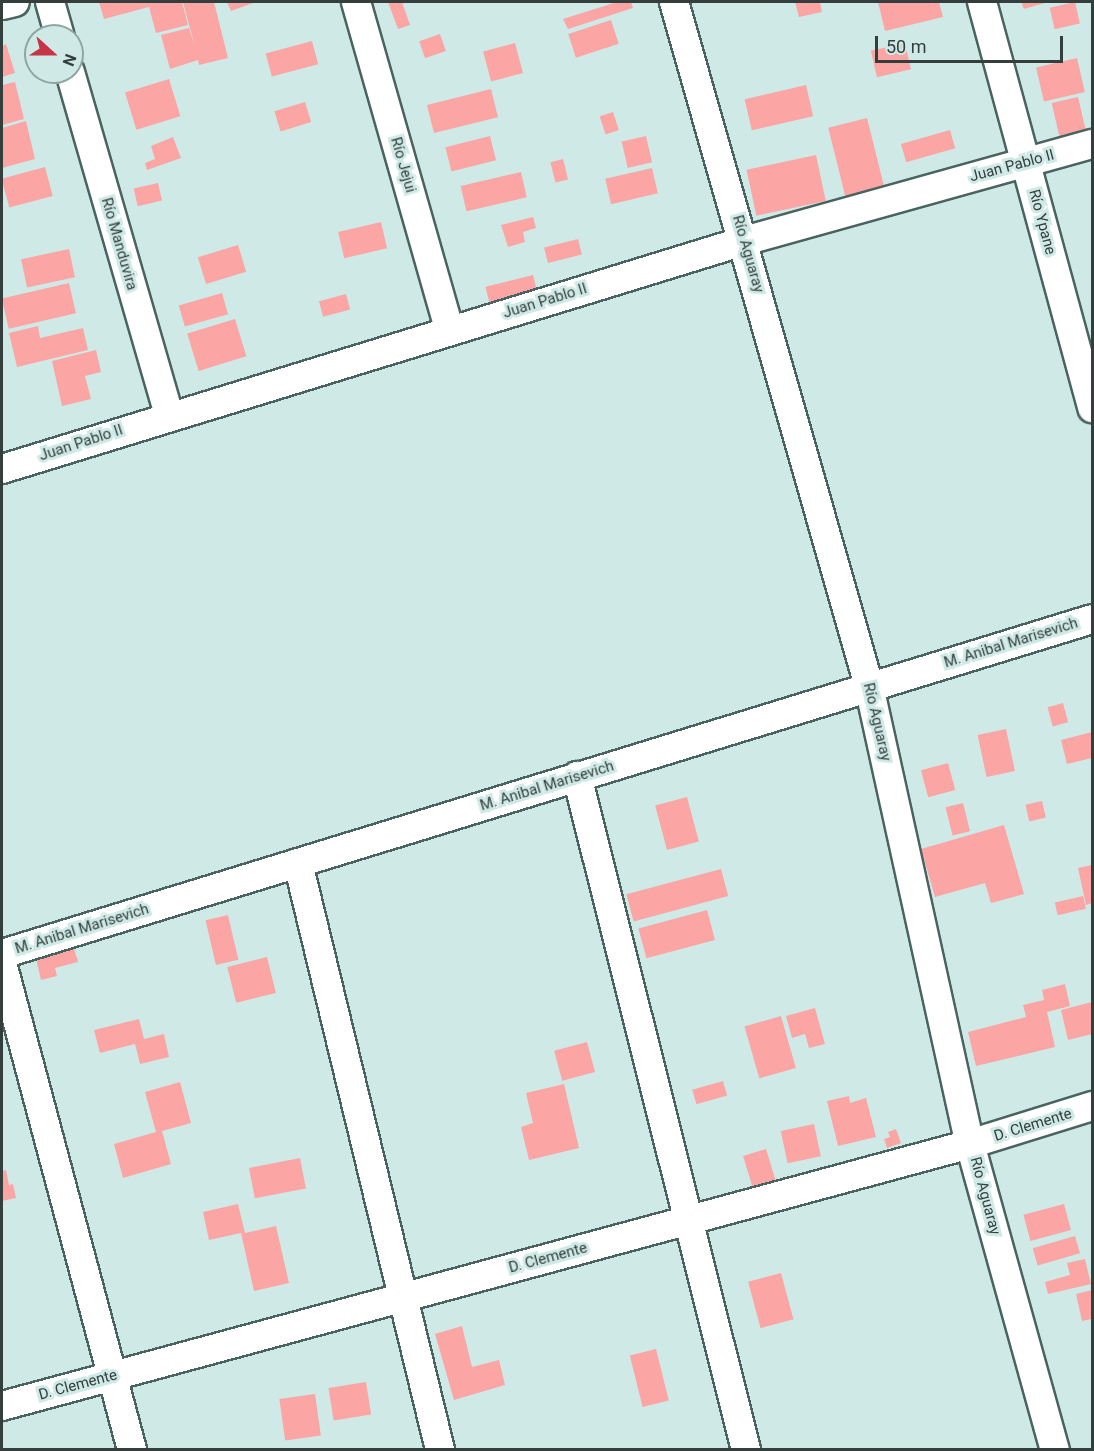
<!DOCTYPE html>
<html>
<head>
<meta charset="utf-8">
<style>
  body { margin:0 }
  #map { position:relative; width:1094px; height:1451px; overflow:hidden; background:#cfeae6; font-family:Roboto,sans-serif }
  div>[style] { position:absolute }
  .building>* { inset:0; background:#fca5a5; transform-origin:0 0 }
  .roads { filter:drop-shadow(2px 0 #4b6360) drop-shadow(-2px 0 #4b6360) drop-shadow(0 2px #4b6360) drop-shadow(0 -2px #4b6360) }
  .street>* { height:28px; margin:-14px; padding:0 14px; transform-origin:14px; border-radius:14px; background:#fff }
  span { translate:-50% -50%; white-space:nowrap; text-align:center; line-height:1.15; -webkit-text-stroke:6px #cfeae6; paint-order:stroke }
  .street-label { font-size:15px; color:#343f3d }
  .frame { position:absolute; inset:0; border:3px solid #343f3d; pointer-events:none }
  .north { position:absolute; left:24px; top:24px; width:60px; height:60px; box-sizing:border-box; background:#cfeae6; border:2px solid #91a6a2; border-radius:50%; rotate:111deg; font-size:16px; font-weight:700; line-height:24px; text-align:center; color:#343f3d }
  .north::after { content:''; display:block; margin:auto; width:21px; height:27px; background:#c63546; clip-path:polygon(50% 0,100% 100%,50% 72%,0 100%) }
  .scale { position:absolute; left:875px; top:36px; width:188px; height:27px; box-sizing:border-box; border:3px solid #343f3d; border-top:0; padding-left:8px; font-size:18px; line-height:21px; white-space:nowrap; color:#343f3d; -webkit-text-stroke:4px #cfeae6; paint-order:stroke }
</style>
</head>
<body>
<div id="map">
  <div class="building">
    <div style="clip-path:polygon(99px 2px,182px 2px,188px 25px,156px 33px,149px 7px,104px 19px)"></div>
    <div style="clip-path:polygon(183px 2px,214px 2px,228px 58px,199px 65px,198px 60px,170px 69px,161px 35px,189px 28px,195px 47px)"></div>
    <div style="clip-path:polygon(227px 2px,256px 2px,231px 11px)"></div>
    <div style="clip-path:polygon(388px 2px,402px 2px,410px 25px,398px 29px)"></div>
    <div style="clip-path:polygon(617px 2px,631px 2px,633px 8px,568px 29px,563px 19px)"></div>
    <div style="clip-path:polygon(795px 2px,820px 2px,822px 12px,799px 17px)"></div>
    <div style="clip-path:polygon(878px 2px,939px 2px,943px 17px,885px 31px)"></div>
    <div style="clip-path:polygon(1021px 2px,1048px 2px,1024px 9px)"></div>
    <div style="left:1075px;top:2px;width:22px;height:26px;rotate:77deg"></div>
    <div style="left:611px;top:20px;width:25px;height:45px;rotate:72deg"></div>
    <div style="left:440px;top:34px;width:18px;height:22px;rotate:71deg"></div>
    <div style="left:312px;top:41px;width:24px;height:48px;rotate:75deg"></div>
    <div style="left:515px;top:43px;width:31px;height:33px;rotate:75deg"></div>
    <div style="left:905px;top:43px;width:27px;height:35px;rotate:77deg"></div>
    <div style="clip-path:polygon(6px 44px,15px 73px,2px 77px,2px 46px)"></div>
    <div style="left:1077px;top:58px;width:35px;height:42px;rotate:77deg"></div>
    <div style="left:169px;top:79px;width:39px;height:46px;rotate:73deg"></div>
    <div style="clip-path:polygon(15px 82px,24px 119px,2px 125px,2px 85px)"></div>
    <div style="left:806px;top:85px;width:32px;height:63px;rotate:77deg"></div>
    <div style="left:491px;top:89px;width:29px;height:66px;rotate:76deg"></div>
    <div style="left:1078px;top:97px;width:39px;height:27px;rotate:77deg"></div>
    <div style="left:305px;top:102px;width:21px;height:32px;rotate:73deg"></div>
    <div style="left:613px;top:112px;width:19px;height:14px;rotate:72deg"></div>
    <div style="left:867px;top:118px;width:83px;height:40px;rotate:76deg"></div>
    <div style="clip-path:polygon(26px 121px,35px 159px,2px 168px,2px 128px)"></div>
    <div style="left:950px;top:130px;width:19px;height:51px;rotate:74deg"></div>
    <div style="left:490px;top:136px;width:25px;height:46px;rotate:76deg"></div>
    <div style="left:646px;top:136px;width:27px;height:25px;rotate:77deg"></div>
    <div style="clip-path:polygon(173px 137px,181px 158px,147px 170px,145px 163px,155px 159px,151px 146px)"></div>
    <div style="left:816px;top:155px;width:47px;height:71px;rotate:78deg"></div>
    <div style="left:563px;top:159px;width:21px;height:13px;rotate:76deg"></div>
    <div style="left:45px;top:167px;width:30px;height:45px;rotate:75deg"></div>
    <div style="left:652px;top:168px;width:26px;height:48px;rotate:77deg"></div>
    <div style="left:521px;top:172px;width:26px;height:62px;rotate:77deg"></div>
    <div style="left:158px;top:183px;width:18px;height:25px;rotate:77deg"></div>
    <div style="clip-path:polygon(533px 217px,536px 228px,523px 232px,525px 242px,508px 247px,501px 225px)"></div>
    <div style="left:381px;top:222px;width:27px;height:44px;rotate:77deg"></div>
    <div style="left:578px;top:239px;width:16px;height:35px;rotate:76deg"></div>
    <div style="left:238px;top:245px;width:28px;height:42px;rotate:73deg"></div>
    <div style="left:69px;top:249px;width:29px;height:49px;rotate:78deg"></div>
    <div style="left:533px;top:275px;width:21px;height:49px;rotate:76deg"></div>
    <div style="left:69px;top:283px;width:31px;height:69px;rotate:77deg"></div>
    <div style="left:222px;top:293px;width:22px;height:45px;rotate:74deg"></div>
    <div style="left:346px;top:294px;width:16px;height:28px;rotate:75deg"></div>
    <div style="left:235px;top:319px;width:39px;height:50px;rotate:73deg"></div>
    <div style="clip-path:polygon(38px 326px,40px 338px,83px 328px,88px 350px,17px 367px,9px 333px)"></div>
    <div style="clip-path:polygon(96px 350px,101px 372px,85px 376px,91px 399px,62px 406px,52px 361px)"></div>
    <div style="left:1063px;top:703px;width:20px;height:16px;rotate:75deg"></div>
    <div style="left:1006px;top:729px;width:43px;height:29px;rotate:78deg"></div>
    <div style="clip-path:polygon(1092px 732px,1092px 758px,1067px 764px,1061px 740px)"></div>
    <div style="left:948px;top:763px;width:28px;height:28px;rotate:75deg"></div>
    <div style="left:687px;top:797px;width:46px;height:33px;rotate:75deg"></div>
    <div style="left:1042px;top:801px;width:17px;height:17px;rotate:77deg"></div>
    <div style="left:963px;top:803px;width:29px;height:18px;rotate:76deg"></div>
    <div style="clip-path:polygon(1004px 825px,1024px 894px,991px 903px,985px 883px,935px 897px,921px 849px)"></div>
    <div style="clip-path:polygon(1092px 865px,1092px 903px,1086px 905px,1078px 868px)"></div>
    <div style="left:721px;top:869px;width:28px;height:98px;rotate:75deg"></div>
    <div style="left:1083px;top:896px;width:13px;height:29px;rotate:77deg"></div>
    <div style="left:707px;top:910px;width:31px;height:71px;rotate:75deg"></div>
    <div style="left:228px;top:915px;width:46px;height:23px;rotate:77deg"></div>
    <div style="clip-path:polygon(73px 945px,78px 962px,55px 968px,57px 976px,41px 980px,35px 954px)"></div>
    <div style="left:267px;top:957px;width:37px;height:41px;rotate:76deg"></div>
    <div style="clip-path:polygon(1065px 984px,1070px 1006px,1047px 1012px,1055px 1047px,976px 1066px,968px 1032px,1026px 1017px,1023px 1005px,1044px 1000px,1042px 990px)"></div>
    <div style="clip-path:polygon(1092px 1002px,1092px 1034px,1068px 1040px,1061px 1010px)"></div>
    <div style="clip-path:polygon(815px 1008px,825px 1044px,809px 1048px,805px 1034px,792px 1038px,786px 1016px)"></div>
    <div style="left:781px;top:1016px;width:54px;height:38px;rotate:74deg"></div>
    <div style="clip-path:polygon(139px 1019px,144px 1039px,164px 1034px,169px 1057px,140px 1064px,135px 1044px,100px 1053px,94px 1030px)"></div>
    <div style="left:587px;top:1042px;width:31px;height:34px;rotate:75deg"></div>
    <div style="left:723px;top:1081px;width:15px;height:32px;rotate:74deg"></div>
    <div style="clip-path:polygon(180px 1082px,191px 1123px,162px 1131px,171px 1164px,123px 1178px,114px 1144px,156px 1132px,145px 1092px)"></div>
    <div style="clip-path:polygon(564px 1084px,579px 1148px,529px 1160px,521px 1127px,533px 1123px,526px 1093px)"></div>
    <div style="clip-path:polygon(849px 1096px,850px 1103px,866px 1098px,876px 1137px,838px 1146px,827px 1101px)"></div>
    <div style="left:814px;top:1124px;width:33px;height:34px;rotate:78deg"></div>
    <div style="clip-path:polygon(896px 1129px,901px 1143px,887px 1148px,884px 1139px,890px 1137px,888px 1132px)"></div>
    <div style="left:766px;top:1149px;width:37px;height:24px;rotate:73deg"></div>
    <div style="left:300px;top:1158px;width:31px;height:52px;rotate:79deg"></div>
    <div style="clip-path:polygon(6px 1170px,9px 1185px,13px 1184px,16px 1198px,2px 1201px,2px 1171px)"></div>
    <div style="clip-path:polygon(238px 1204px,245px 1233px,276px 1226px,289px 1283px,254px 1291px,241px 1233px,209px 1240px,203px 1212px)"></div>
    <div style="left:1064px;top:1204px;width:27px;height:42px;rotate:75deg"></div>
    <div style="left:1075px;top:1236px;width:18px;height:44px;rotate:74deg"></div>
    <div style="clip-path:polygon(1085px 1259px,1091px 1284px,1048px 1294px,1045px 1282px,1070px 1275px,1067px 1263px)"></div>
    <div style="left:781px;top:1273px;width:48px;height:34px;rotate:75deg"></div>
    <div style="clip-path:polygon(1092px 1290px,1092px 1319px,1082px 1321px,1076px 1294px)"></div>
    <div style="clip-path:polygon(462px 1326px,472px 1367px,499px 1360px,505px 1385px,454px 1400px,435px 1334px)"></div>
    <div style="left:656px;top:1349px;width:53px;height:27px;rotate:76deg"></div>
    <div style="left:366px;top:1382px;width:33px;height:38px;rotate:81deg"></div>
    <div style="left:315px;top:1394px;width:42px;height:36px;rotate:82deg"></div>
  </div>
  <div class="roads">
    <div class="street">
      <div style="left:50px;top:2px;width:35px;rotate:74deg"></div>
      <div style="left:356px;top:2px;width:340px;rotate:74.1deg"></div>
      <div style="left:674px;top:2px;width:711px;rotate:74.09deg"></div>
      <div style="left:869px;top:686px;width:469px;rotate:77.6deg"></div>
      <div style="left:970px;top:1144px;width:318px;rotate:74.5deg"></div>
      <div style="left:982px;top:2px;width:421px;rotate:74.8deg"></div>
      <div style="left:2px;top:5px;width:13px;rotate:-13deg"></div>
      <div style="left:70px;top:72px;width:357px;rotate:73.9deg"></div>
      <div style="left:2px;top:469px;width:776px;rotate:-17.08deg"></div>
      <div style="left:744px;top:241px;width:361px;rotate:-15.6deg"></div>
      <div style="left:577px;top:776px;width:695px;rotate:75.92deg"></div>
      <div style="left:298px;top:863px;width:604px;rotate:76.4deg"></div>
      <div style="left:2px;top:954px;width:1140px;rotate:-17.08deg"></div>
      <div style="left:2px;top:963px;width:504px;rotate:75.05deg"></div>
      <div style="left:2px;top:1406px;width:1003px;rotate:-15.14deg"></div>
      <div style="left:970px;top:1144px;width:128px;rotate:-17.3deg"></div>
    </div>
  </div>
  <div class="street-label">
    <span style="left:403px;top:165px;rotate:74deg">Río Jejui</span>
    <span style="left:1012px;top:166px;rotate:-15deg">Juan Pablo II</span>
    <span style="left:1042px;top:222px;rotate:75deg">Río Ypane</span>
    <span style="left:119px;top:244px;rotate:74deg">Río Manduvira</span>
    <span style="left:748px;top:254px;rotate:74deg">Río Aguaray</span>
    <span style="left:545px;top:301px;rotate:-17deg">Juan Pablo II</span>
    <span style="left:81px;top:443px;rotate:-18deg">Juan Pablo II</span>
    <span style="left:1011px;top:643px;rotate:-17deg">M. Anibal Marisevich</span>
    <span style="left:877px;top:722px;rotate:77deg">Río Aguaray</span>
    <span style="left:547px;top:786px;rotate:-17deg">M. Anibal Marisevich</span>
    <span style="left:82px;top:929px;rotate:-17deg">M. Anibal Marisevich</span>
    <span style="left:1033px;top:1125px;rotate:-17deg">D. Clemente</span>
    <span style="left:985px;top:1196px;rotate:75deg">Río Aguaray</span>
    <span style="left:548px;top:1258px;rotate:-15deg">D. Clemente</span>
    <span style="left:78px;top:1385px;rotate:-15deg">D. Clemente</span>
  </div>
  <div class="frame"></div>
  <div class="north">N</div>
  <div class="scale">50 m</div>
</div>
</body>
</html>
